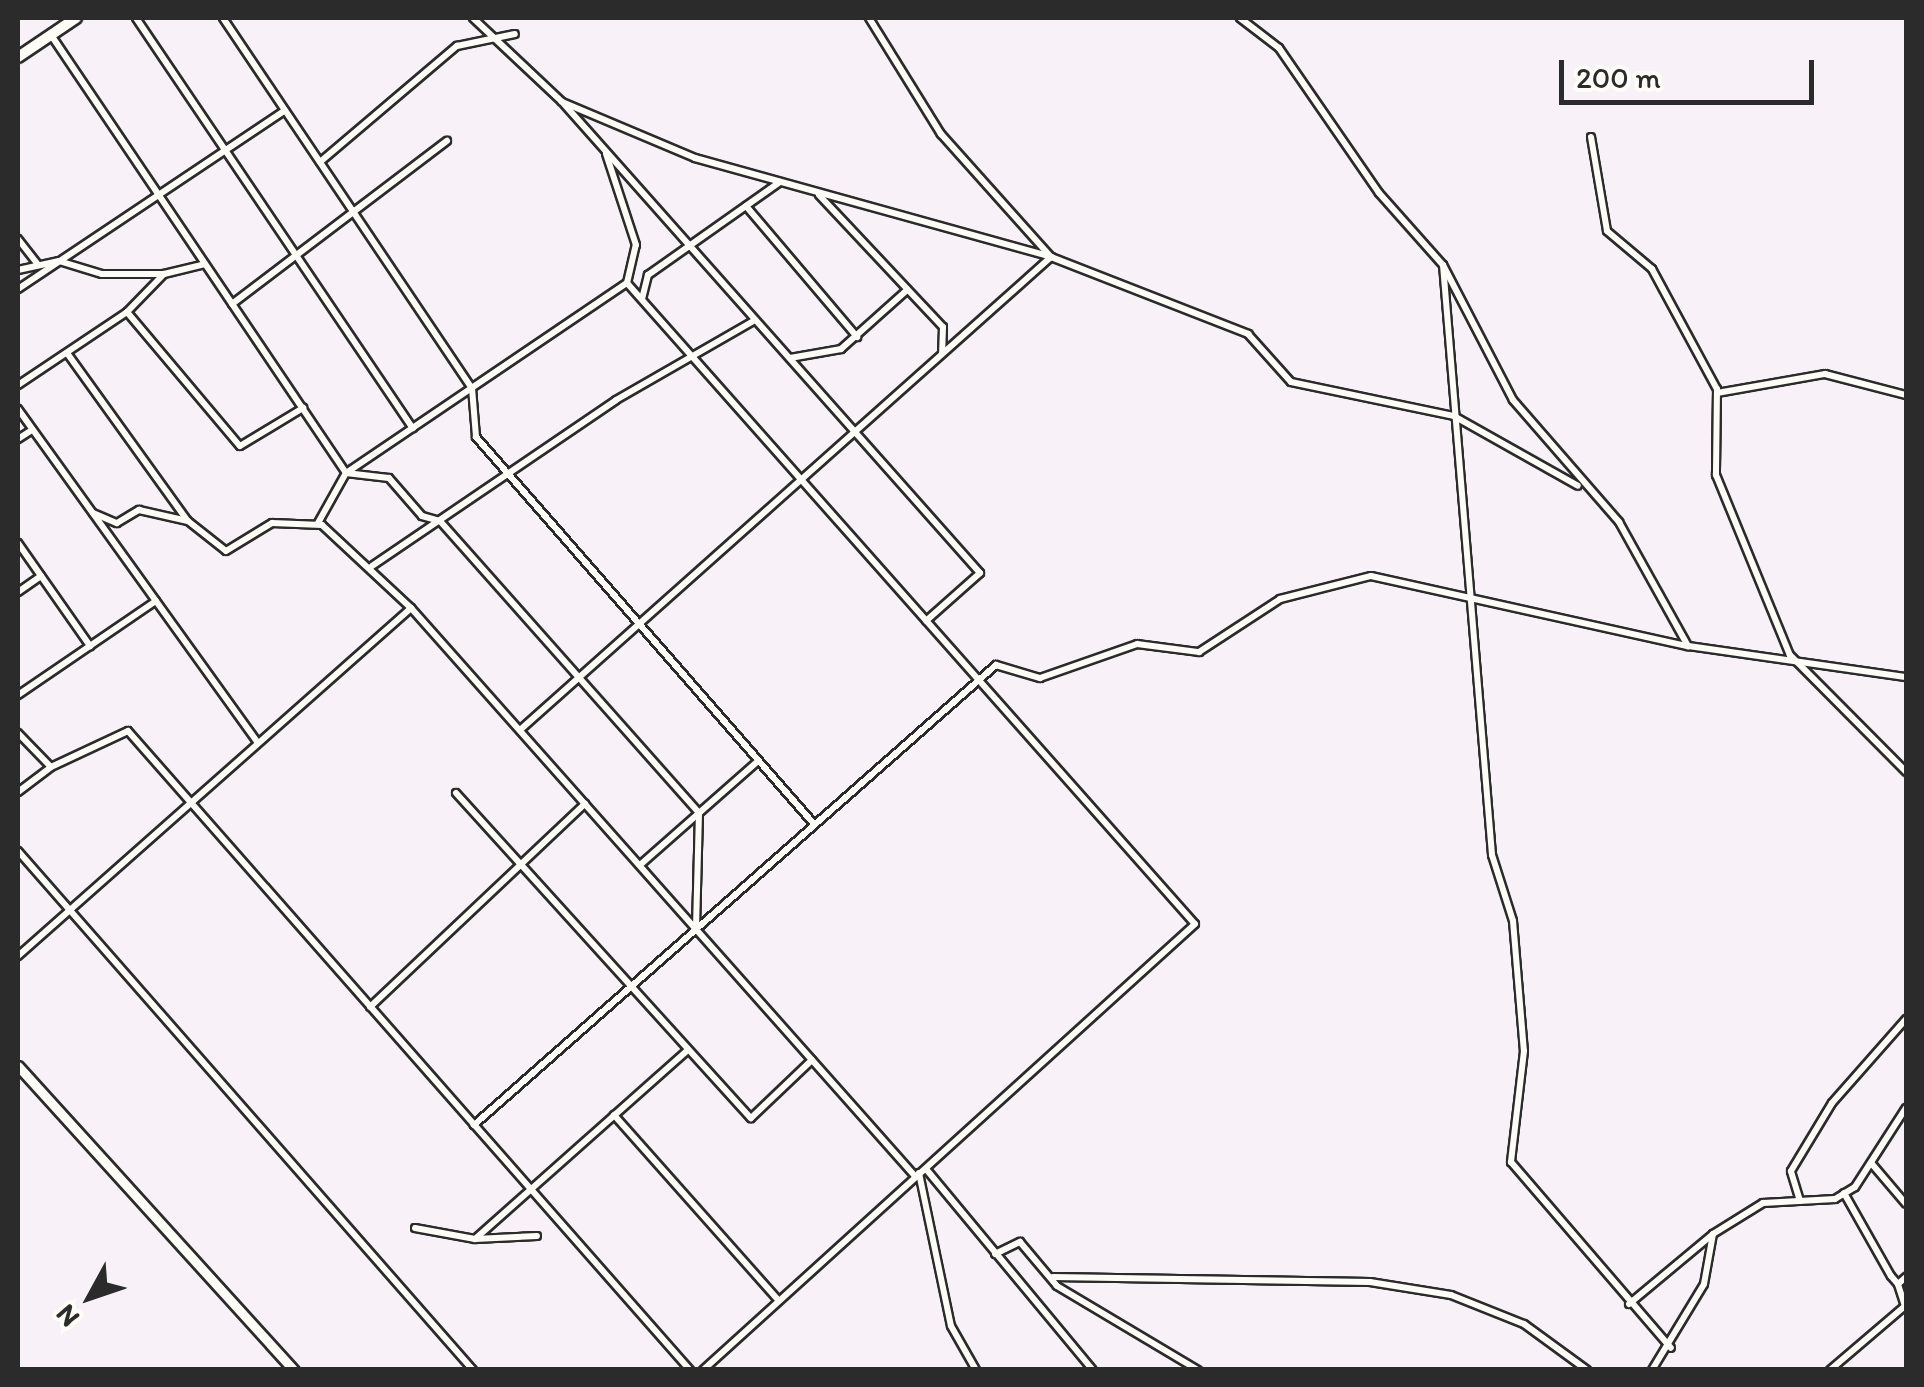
<!DOCTYPE html>
<html>
<head>
<meta charset="utf-8">
<style>
  body { margin:0 }
  #map { position:relative; width:1924px; height:1387px; overflow:hidden; background:#f8f2f8; font-family:Itim,sans-serif }
  div>[style] { position:absolute }
  .roads { filter:drop-shadow(2px 0 #2b2b2b) drop-shadow(-2px 0 #2b2b2b) drop-shadow(0 2px #2b2b2b) drop-shadow(0 -2px #2b2b2b) }
  .minor>* { height:6px; margin:-3px; padding:0 3px; transform-origin:3px; border-radius:3px; background:#fdfcf7 }
  .secondary>* { height:9px; margin:-4.5px; padding:0 4.5px; transform-origin:4.5px; border-radius:4.5px; background:#fdfcf7 }
  .primary>* { height:10px; margin:-5px; padding:0 5px; transform-origin:5px; border-radius:5px; background:#fdfcf7 }
  span { translate:-50% -50%; white-space:nowrap; text-align:center; line-height:1.15; -webkit-text-stroke:10px #fdfcf7; paint-order:stroke }
  .frame { position:absolute; inset:0; border:20px solid #2b2b2b; pointer-events:none }
  .north { position:absolute; left:40px; top:1247px; width:100px; height:100px; -webkit-text-stroke:8px #fdfcf7; paint-order:stroke; rotate:230deg; font-size:28px; font-weight:700; line-height:40px; text-align:center; color:#2b2b2b }
  .north::after { content:''; display:block; margin:auto; width:35px; height:45px; background:#2b2b2b; clip-path:polygon(50% 0,100% 100%,50% 72%,0 100%) }
  .scale { position:absolute; left:1559px; top:60px; width:255px; height:45px; box-sizing:border-box; border:5px solid #2b2b2b; border-top:0; padding-left:12px; font-size:30px; line-height:35px; white-space:nowrap; color:#2b2b2b; -webkit-text-stroke:8px #fdfcf7; paint-order:stroke }
</style>
</head>
<body>
<div id="map">
  <div class="roads">
    <div class="minor">
      <div style="left:136px;top:18px;width:495px;rotate:56deg"></div>
      <div style="left:223px;top:18px;width:446px;rotate:56.1deg"></div>
      <div style="left:472px;top:388px;width:49px;rotate:85.3deg"></div>
      <div style="left:476px;top:437px;width:514px;rotate:48.87deg"></div>
      <div style="left:473px;top:18px;width:122px;rotate:43.3deg"></div>
      <div style="left:562px;top:102px;width:144px;rotate:22.8deg"></div>
      <div style="left:695px;top:158px;width:370px;rotate:15.5deg"></div>
      <div style="left:1051px;top:257px;width:212px;rotate:21.3deg"></div>
      <div style="left:1248px;top:334px;width:64px;rotate:48.1deg"></div>
      <div style="left:1291px;top:382px;width:167px;rotate:11.8deg"></div>
      <div style="left:1454px;top:416px;width:142px;rotate:29.4deg"></div>
      <div style="left:1240px;top:18px;width:49px;rotate:37.6deg"></div>
      <div style="left:1279px;top:48px;width:176px;rotate:55.4deg"></div>
      <div style="left:1379px;top:193px;width:96px;rotate:48.4deg"></div>
      <div style="left:1443px;top:265px;width:152px;rotate:62.6deg"></div>
      <div style="left:1513px;top:400px;width:162px;rotate:49deg"></div>
      <div style="left:1619px;top:522px;width:142px;rotate:60.9deg"></div>
      <div style="left:51px;top:35px;width:528px;rotate:56.04deg"></div>
      <div style="left:564px;top:104px;width:627px;rotate:48.43deg"></div>
      <div style="left:980px;top:573px;width:72px;rotate:138.4deg"></div>
      <div style="left:1591px;top:137px;width:95px;rotate:80.3deg"></div>
      <div style="left:1607px;top:231px;width:59px;rotate:40.2deg"></div>
      <div style="left:1652px;top:269px;width:136px;rotate:61.6deg"></div>
      <div style="left:1717px;top:389px;width:86px;rotate:90.7deg"></div>
      <div style="left:1716px;top:475px;width:195px;rotate:67.7deg"></div>
      <div style="left:1790px;top:655px;width:165px;rotate:45.2deg"></div>
      <div style="left:320px;top:162px;width:180px;rotate:-40.3deg"></div>
      <div style="left:457px;top:46px;width:59px;rotate:-11.7deg"></div>
      <div style="left:819px;top:195px;width:181px;rotate:46.8deg"></div>
      <div style="left:943px;top:327px;width:26px;rotate:92deg"></div>
      <div style="left:746px;top:206px;width:172px;rotate:49.7deg"></div>
      <div style="left:18px;top:239px;width:33px;rotate:52deg"></div>
      <div style="left:1443px;top:265px;width:592px;rotate:85.25deg"></div>
      <div style="left:1492px;top:855px;width:69px;rotate:72.3deg"></div>
      <div style="left:1513px;top:921px;width:130px;rotate:85.2deg"></div>
      <div style="left:1524px;top:1051px;width:112px;rotate:96.7deg"></div>
      <div style="left:1511px;top:1162px;width:245px;rotate:49.3deg"></div>
      <div style="left:18px;top:270px;width:42px;rotate:-12.4deg"></div>
      <div style="left:59px;top:261px;width:45px;rotate:16.8deg"></div>
      <div style="left:102px;top:274px;width:61px"></div>
      <div style="left:627px;top:283px;width:856px;rotate:48.46deg"></div>
      <div style="left:1195px;top:924px;width:664px;rotate:137.81deg"></div>
      <div style="left:18px;top:289px;width:321px;rotate:-33.8deg"></div>
      <div style="left:642px;top:299px;width:25px;rotate:-76deg"></div>
      <div style="left:648px;top:275px;width:161px;rotate:-35.2deg"></div>
      <div style="left:232px;top:304px;width:270px;rotate:-37.2deg"></div>
      <div style="left:127px;top:312px;width:175px;rotate:49.9deg"></div>
      <div style="left:240px;top:446px;width:74px;rotate:-31.1deg"></div>
      <div style="left:67px;top:353px;width:206px;rotate:54.3deg"></div>
      <div style="left:790px;top:358px;width:52px;rotate:-10deg"></div>
      <div style="left:841px;top:349px;width:89px;rotate:-41.8deg"></div>
      <div style="left:18px;top:385px;width:131px;rotate:-33.8deg"></div>
      <div style="left:127px;top:312px;width:53px;rotate:-45.8deg"></div>
      <div style="left:164px;top:274px;width:42px;rotate:-13.7deg"></div>
      <div style="left:1717px;top:393px;width:110px;rotate:-10deg"></div>
      <div style="left:1825px;top:374px;width:84px;rotate:14.5deg"></div>
      <div style="left:18px;top:409px;width:411px;rotate:54.3deg"></div>
      <div style="left:18px;top:439px;width:17px;rotate:-33deg"></div>
      <div style="left:346px;top:473px;width:43px;rotate:6.6deg"></div>
      <div style="left:389px;top:478px;width:50px;rotate:49deg"></div>
      <div style="left:422px;top:516px;width:19px;rotate:16deg"></div>
      <div style="left:440px;top:521px;width:390px;rotate:48.4deg"></div>
      <div style="left:699px;top:813px;width:115px;rotate:91.5deg"></div>
      <div style="left:93px;top:513px;width:26px;rotate:23deg"></div>
      <div style="left:117px;top:523px;width:26px;rotate:-31deg"></div>
      <div style="left:139px;top:510px;width:50px;rotate:12.7deg"></div>
      <div style="left:188px;top:521px;width:48px;rotate:38.3deg"></div>
      <div style="left:226px;top:551px;width:54px;rotate:-31.3deg"></div>
      <div style="left:272px;top:523px;width:50px;rotate:2.3deg"></div>
      <div style="left:322px;top:525px;width:122px;rotate:43deg"></div>
      <div style="left:411px;top:608px;width:759px;rotate:48.42deg"></div>
      <div style="left:318px;top:523px;width:57px;rotate:-60.8deg"></div>
      <div style="left:346px;top:473px;width:339px;rotate:-34.1deg"></div>
      <div style="left:627px;top:283px;width:39px;rotate:-77deg"></div>
      <div style="left:636px;top:245px;width:96px;rotate:-108.2deg"></div>
      <div style="left:18px;top:543px;width:126px;rotate:55deg"></div>
      <div style="left:372px;top:566px;width:295px;rotate:-34.2deg"></div>
      <div style="left:616px;top:400px;width:160px;rotate:-29.9deg"></div>
      <div style="left:18px;top:592px;width:28px;rotate:-35deg"></div>
      <div style="left:18px;top:695px;width:167px;rotate:-34.3deg"></div>
      <div style="left:520px;top:730px;width:711px;rotate:-41.69deg"></div>
      <div style="left:1051px;top:257px;width:165px;rotate:-131.8deg"></div>
      <div style="left:941px;top:134px;width:137px;rotate:-121.8deg"></div>
      <div style="left:18px;top:733px;width:47px;rotate:45.9deg"></div>
      <div style="left:51px;top:767px;width:85px;rotate:-25.1deg"></div>
      <div style="left:128px;top:731px;width:851px;rotate:48.67deg"></div>
      <div style="left:18px;top:792px;width:41px;rotate:-37.1deg"></div>
      <div style="left:456px;top:793px;width:439px;rotate:47.8deg"></div>
      <div style="left:751px;top:1118px;width:84px;rotate:-43.6deg"></div>
      <div style="left:18px;top:851px;width:690px;rotate:48.76deg"></div>
      <div style="left:640px;top:865px;width:157px;rotate:-41.4deg"></div>
      <div style="left:18px;top:956px;width:525px;rotate:-41.52deg"></div>
      <div style="left:370px;top:1007px;width:296px;rotate:-43.4deg"></div>
      <div style="left:614px;top:1115px;width:247px;rotate:48.4deg"></div>
      <div style="left:474px;top:1125px;width:696px;rotate:-41.39deg"></div>
      <div style="left:996px;top:665px;width:46px;rotate:16.5deg"></div>
      <div style="left:1040px;top:678px;width:103px;rotate:-19.3deg"></div>
      <div style="left:1137px;top:644px;width:63px;rotate:7.4deg"></div>
      <div style="left:1199px;top:652px;width:97px;rotate:-33.2deg"></div>
      <div style="left:1280px;top:599px;width:94px;rotate:-14.2deg"></div>
      <div style="left:1371px;top:576px;width:325px;rotate:12.5deg"></div>
      <div style="left:1688px;top:646px;width:220px;rotate:8.1deg"></div>
      <div style="left:1872px;top:1164px;width:52px;rotate:49.6deg"></div>
      <div style="left:926px;top:1169px;width:261px;rotate:50.3deg"></div>
      <div style="left:919px;top:1173px;width:156px;rotate:78.2deg"></div>
      <div style="left:951px;top:1326px;width:51px;rotate:60.4deg"></div>
      <div style="left:1844px;top:1193px;width:95px;rotate:60.5deg"></div>
      <div style="left:1891px;top:1276px;width:11px;rotate:49deg"></div>
      <div style="left:1898px;top:1284px;width:11px;rotate:-41deg"></div>
      <div style="left:1800px;top:1201px;width:31px;rotate:-107deg"></div>
      <div style="left:1791px;top:1171px;width:79px;rotate:-58.9deg"></div>
      <div style="left:1832px;top:1103px;width:112px;rotate:-48.6deg"></div>
      <div style="left:415px;top:1228px;width:61px;rotate:10.4deg"></div>
      <div style="left:475px;top:1239px;width:62px;rotate:-2.8deg"></div>
      <div style="left:475px;top:1239px;width:285px;rotate:-41.6deg"></div>
      <div style="left:995px;top:1254px;width:28px;rotate:-26deg"></div>
      <div style="left:1020px;top:1242px;width:57px;rotate:49.9deg"></div>
      <div style="left:1057px;top:1286px;width:164px;rotate:30.8deg"></div>
      <div style="left:1053px;top:1277px;width:317px;rotate:0.9deg"></div>
      <div style="left:1370px;top:1282px;width:82px;rotate:9.1deg"></div>
      <div style="left:1451px;top:1295px;width:79px;rotate:21.7deg"></div>
      <div style="left:1524px;top:1324px;width:78px;rotate:36.1deg"></div>
      <div style="left:1629px;top:1304px;width:109px;rotate:-39.8deg"></div>
      <div style="left:1652px;top:1370px;width:100px;rotate:-58.8deg"></div>
      <div style="left:1704px;top:1284px;width:51px;rotate:-79.8deg"></div>
      <div style="left:1713px;top:1234px;width:59px;rotate:-31.8deg"></div>
      <div style="left:1763px;top:1203px;width:72px;rotate:-3.2deg"></div>
      <div style="left:1835px;top:1199px;width:23px;rotate:-31deg"></div>
      <div style="left:1855px;top:1187px;width:94px;rotate:-57.2deg"></div>
      <div style="left:1830px;top:1370px;width:99px;rotate:-40.5deg"></div>
      <div style="left:1905px;top:1306px;width:23px;rotate:-108deg"></div>
    </div>
    <div class="secondary">
      <div style="left:18px;top:1066px;width:411px;rotate:47.8deg"></div>
    </div>
    <div class="primary">
      <div style="left:18px;top:57px;width:70px;rotate:-33.9deg"></div>
    </div>
  </div>
  <div class="frame"></div>
  <div class="north">N</div>
  <div class="scale">200 m</div>
</div>
</body>
</html>
